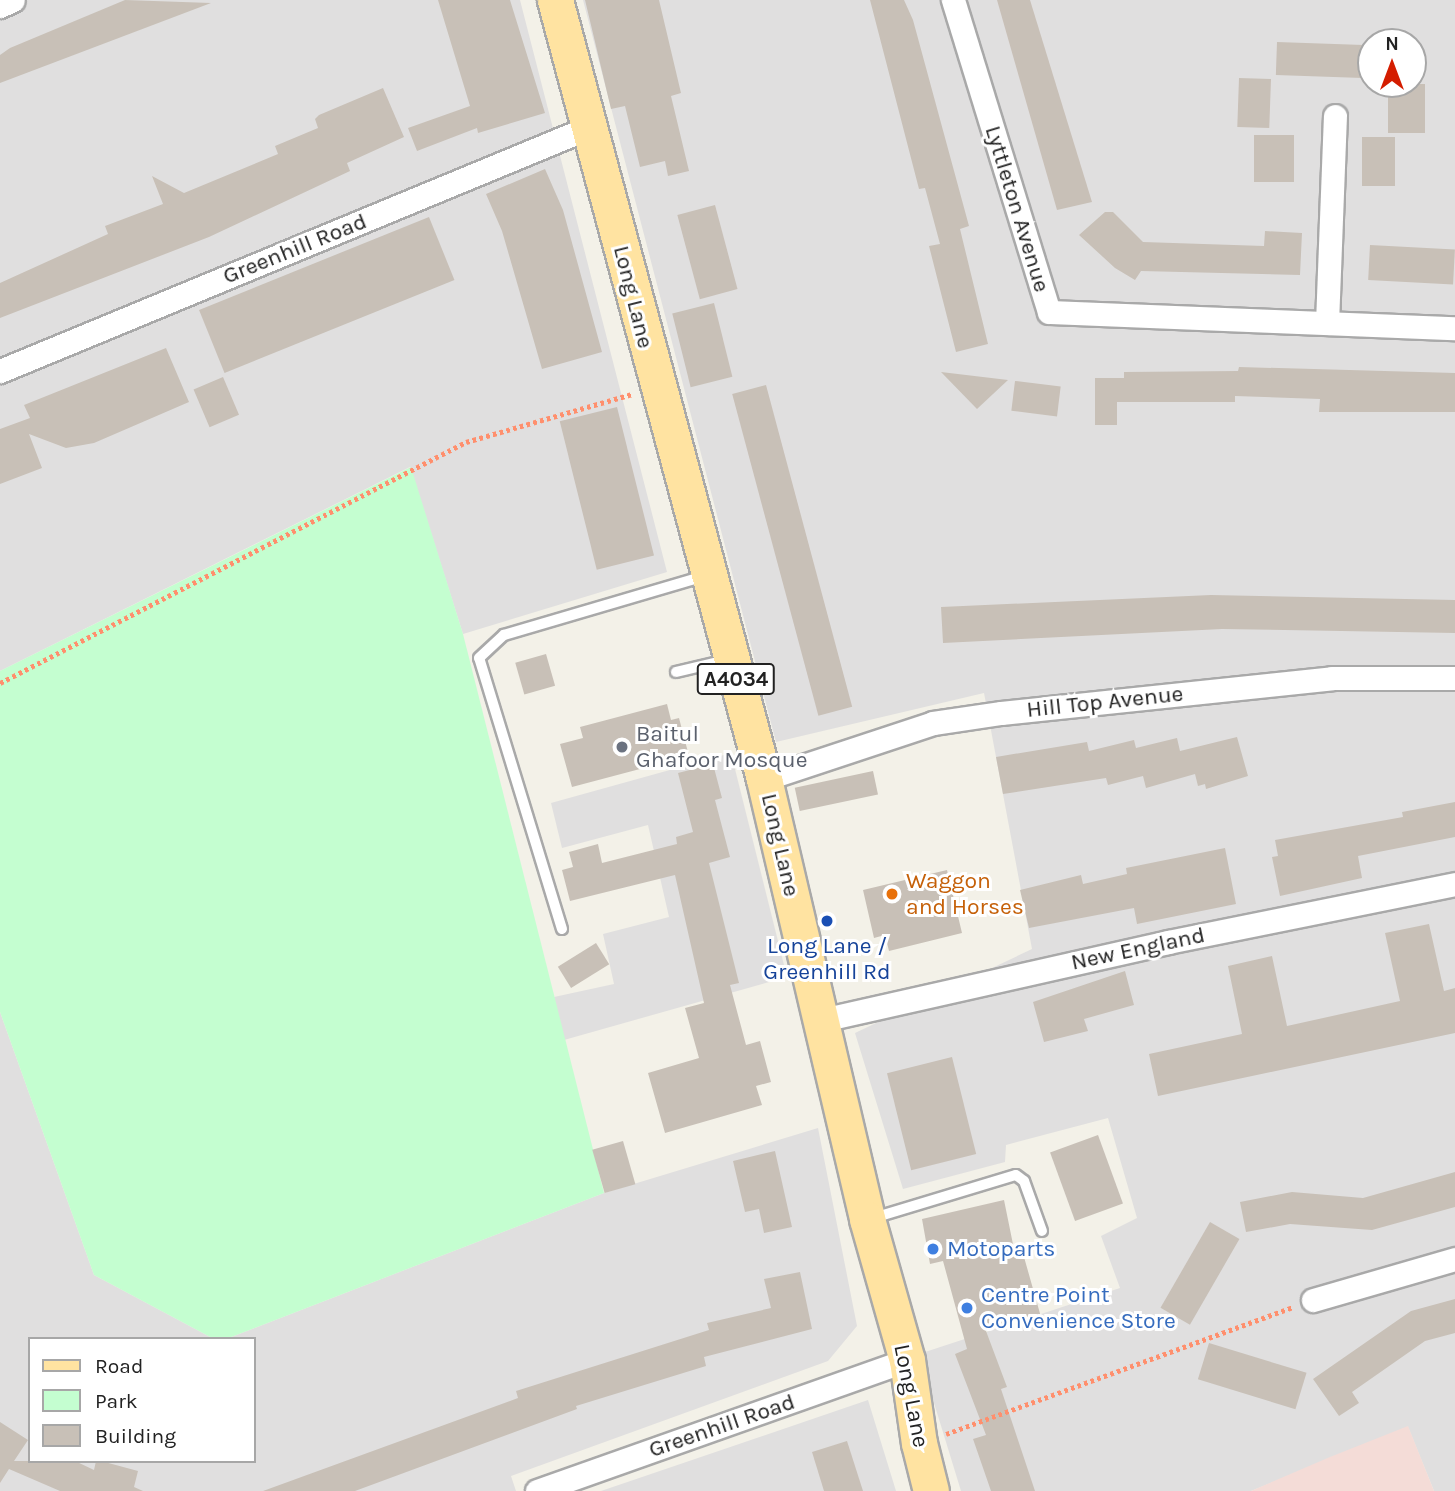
<!DOCTYPE html>
<html>
<head>
<meta charset="utf-8">
<style>
  body { margin:0 }
  #map { position:relative; width:1455px; height:1491px; overflow:hidden; background:#f3f1e8; font-family:Karla,sans-serif }
  div>[style] { position:absolute }
  .residential>* { inset:0; background:#e0dfdf }
  .commercial>* { inset:0; background:#f4dcd7 }
  .park>* { inset:0; background:#c4fed0 }
  .building>* { inset:0; background:#c8c0b7; transform-origin:0 0 }
  .path>* { height:4.5px; margin-top:-2.25px; transform-origin:0; background:repeating-linear-gradient(90deg,#ff8f6d 0 3.5px,transparent 0 7px) }
  .roads { filter:drop-shadow(2px 0 #a9a9a9) drop-shadow(-2px 0 #a9a9a9) drop-shadow(0 2px #a9a9a9) drop-shadow(0 -2px #a9a9a9) }
  .service>* { height:10px; margin:-5px; padding:0 5px; transform-origin:5px; border-radius:5px; background:#fff }
  .minor>* { height:23px; margin:-11.5px; padding:0 11.5px; transform-origin:11.5px; border-radius:11.5px; background:#fff }
  .primary>* { height:35px; margin:-17.5px; padding:0 17.5px; transform-origin:17.5px; border-radius:17.5px; background:#ffe3a1 }
  .dots>* { width:19px; height:19px; translate:-50% -50%; box-sizing:border-box; border:4px solid #fff; border-radius:50% }
  span { translate:-50% -50%; white-space:nowrap; text-align:center; line-height:1.15; -webkit-text-stroke:6px #fff; paint-order:stroke }
  .shield-label span { padding:2px 5px; background:#fff; border:2px solid; border-radius:5px; -webkit-text-stroke-width:0 }
  .shield-label { font-size:21px; color:#222; font-weight:700 }
  .street-label { font-size:23px; color:#222 }
  .worship-label { font-size:23px; color:#5b616d }
  .left { translate:0 -50%; text-align:left }
  .food-label { font-size:23px; color:#c56008 }
  .transit-label { font-size:23px; color:#164399 }
  .shop-label { font-size:23px; color:#366cbe }
  .legend { position:absolute; left:28px; top:1337px; width:228px; height:126px; box-sizing:border-box; background:#fff; border:2px solid #a7a7a7; margin:0; padding:9px 12px; list-style:none; font-size:21px; color:#222 }
  .legend li { display:flex; align-items:center; gap:14px; height:35px }
  .legend b { width:35px; border:2px solid #a7a7a7 }
  .north { position:absolute; left:1357px; top:28px; width:70px; height:70px; box-sizing:border-box; background:#fff; border:2px solid #a7a7a7; border-radius:50%; rotate:0deg; font-size:19px; font-weight:700; line-height:28px; text-align:center; color:#222 }
  .north::after { content:''; display:block; margin:auto; width:24px; height:32px; background:#d41d00; clip-path:polygon(50% 0,100% 100%,50% 72%,0 100%) }
</style>
</head>
<body>
<div id="map">
  <div class="residential">
    <div style="clip-path:polygon(0 0,520px 0,667px 572px,463px 634px,410px 467px,0 671px)"></div>
    <div style="clip-path:polygon(evenodd,583px 0,1455px 0,1455px 1491px,1434px 1491px,1408px 1427px,1251px 1491px,961px 1491px,919px 1354px,1120px 1288px,1101px 1236px,1137px 1218px,1108px 1118px,1006px 1145px,1005px 1162px,903px 1189px,855px 1033px,1032px 949px,984px 693px,776px 742px,583px 0,1371px 42px,1413px 42px,1413px 84px,1371px 84px,1371px 42px)"></div>
    <div style="clip-path:polygon(731px 753px,787px 977px,564px 1040px,554px 997px,614px 984px,603px 934px,669px 917px,648px 825px,562px 848px,551px 803px)"></div>
    <div style="clip-path:polygon(0 1012px,94px 1275px,214px 1339px,30px 1339px,30px 1461px,254px 1461px,254px 1339px,226px 1339px,604px 1193px,818px 1128px,857px 1326px,828px 1361px,511px 1476px,516px 1491px,0 1491px)"></div>
    <div style="clip-path:polygon(868px 1400px,896px 1491px,601px 1491px)"></div>
  </div>
  <div class="commercial">
    <div style="clip-path:polygon(1408px 1426px,1434px 1491px,1251px 1491px,1330px 1457px)"></div>
  </div>
  <div class="park">
    <div style="clip-path:polygon(411px 467px,463px 634px,604px 1193px,226px 1339px,214px 1339px,94px 1275px,0 1012px,0 671px)"></div>
  </div>
  <div class="building">
    <div style="clip-path:polygon(125px 0,211px 3px,0 83px,0 55px,10px 48px)"></div>
    <div style="clip-path:polygon(438px 0,510px 0,545px 113px,478px 133px,477px 128px,417px 151px,408px 128px,470px 106px)"></div>
    <div style="clip-path:polygon(585px 0,659px 0,681px 93px,671px 96px,689px 171px,668px 176px,665px 161px,640px 167px,625px 106px,611px 109px)"></div>
    <div style="clip-path:polygon(870px 0,904px 0,913px 20px,969px 226px,960px 229px,988px 344px,956px 352px,929px 246px,940px 244px,925px 188px,919px 189px)"></div>
    <div style="clip-path:polygon(997px 0,1030px 0,1092px 202px,1057px 210px)"></div>
    <div style="left:1277px;top:42px;width:94px;height:33px;rotate:2deg"></div>
    <div style="left:1239px;top:78px;width:32px;height:49px;rotate:2deg"></div>
    <div style="left:1388px;top:84px;width:37px;height:49px"></div>
    <div style="clip-path:polygon(383px 88px,404px 137px,347px 163px,350px 171px,209px 237px,0 318px,0 283px,108px 234px,105px 226px,163px 204px,152px 176px,184px 193px,278px 154px,275px 146px,318px 128px,315px 119px,319px 115px)"></div>
    <div style="left:1254px;top:135px;width:40px;height:47px"></div>
    <div style="left:1362px;top:137px;width:33px;height:49px"></div>
    <div style="clip-path:polygon(545px 169px,563px 210px,602px 352px,542px 369px,502px 231px,486px 194px)"></div>
    <div style="left:715px;top:205px;width:87px;height:39px;rotate:75deg"></div>
    <div style="clip-path:polygon(1105px 212px,1113px 212px,1143px 242px,1264px 246px,1265px 231px,1302px 233px,1300px 275px,1141px 271px,1135px 280px,1115px 268px,1079px 235px)"></div>
    <div style="left:429px;top:217px;width:68px;height:248px;rotate:68deg"></div>
    <div style="left:1370px;top:245px;width:85px;height:35px;rotate:3deg"></div>
    <div style="left:714px;top:303px;width:76px;height:43px;rotate:76deg"></div>
    <div style="clip-path:polygon(166px 348px,189px 402px,94px 443px,66px 448px,29px 434px,42px 468px,0 484px,0 429px,30px 418px,24px 405px)"></div>
    <div style="clip-path:polygon(1239px 367px,1455px 373px,1455px 412px,1319px 412px,1320px 399px,1235px 396px,1235px 402px,1117px 402px,1117px 425px,1095px 425px,1095px 378px,1124px 378px,1124px 372px,1238px 371px)"></div>
    <div style="clip-path:polygon(941px 372px,1008px 380px,977px 409px)"></div>
    <div style="left:223px;top:377px;width:41px;height:32px;rotate:67deg"></div>
    <div style="left:1015px;top:381px;width:46px;height:30px;rotate:7deg"></div>
    <div style="left:766px;top:385px;width:333px;height:35px;rotate:75deg"></div>
    <div style="left:617px;top:407px;width:153px;height:59px;rotate:76deg"></div>
    <div style="clip-path:polygon(1211px 595px,1455px 600px,1455px 633px,1222px 629px,943px 643px,941px 607px)"></div>
    <div style="left:546px;top:654px;width:33px;height:32px;rotate:74deg"></div>
    <div style="clip-path:polygon(667px 704px,671px 720px,679px 718px,689px 756px,572px 787px,560px 744px,583px 738px,580px 727px)"></div>
    <div style="clip-path:polygon(1237px 737px,1248px 776px,1206px 789px,1205px 784px,1198px 786px,1195px 774px,1146px 788px,1143px 776px,1108px 785px,1106px 778px,1003px 794px,996px 757px,1087px 742px,1089px 751px,1134px 740px,1136px 748px,1177px 738px,1180px 751px)"></div>
    <div style="clip-path:polygon(713px 764px,722px 798px,715px 800px,730px 857px,709px 863px,739px 983px,730px 985px,746px 1045px,760px 1041px,771px 1082px,756px 1086px,762px 1105px,665px 1133px,648px 1073px,699px 1058px,685px 1008px,704px 1003px,675px 875px,570px 901px,562px 870px,573px 867px,569px 852px,598px 844px,602px 863px,677px 844px,676px 837px,693px 832px,678px 773px)"></div>
    <div style="left:873px;top:771px;width:24px;height:80px;rotate:78deg"></div>
    <div style="clip-path:polygon(1455px 802px,1455px 837px,1358px 856px,1362px 878px,1280px 896px,1272px 857px,1278px 856px,1275px 840px,1403px 817px,1402px 812px)"></div>
    <div style="clip-path:polygon(1225px 848px,1236px 904px,1137px 924px,1134px 908px,1029px 928px,1020px 890px,1081px 875px,1083px 884px,1127px 874px,1126px 868px)"></div>
    <div style="clip-path:polygon(947px 870px,962px 933px,889px 951px,885px 935px,874px 938px,863px 890px)"></div>
    <div style="clip-path:polygon(1429px 924px,1444px 991px,1455px 988px,1455px 1033px,1158px 1096px,1149px 1054px,1242px 1034px,1228px 966px,1272px 956px,1287px 1026px,1400px 1001px,1385px 933px)"></div>
    <div style="left:596px;top:943px;width:25px;height:45px;rotate:58deg"></div>
    <div style="clip-path:polygon(1125px 971px,1134px 1005px,1084px 1019px,1088px 1031px,1044px 1042px,1033px 1002px)"></div>
    <div style="left:952px;top:1057px;width:100px;height:67px;rotate:76deg"></div>
    <div style="left:1098px;top:1135px;width:73px;height:51px;rotate:70deg"></div>
    <div style="left:623px;top:1141px;width:45px;height:32px;rotate:74deg"></div>
    <div style="clip-path:polygon(775px 1151px,792px 1227px,764px 1233px,759px 1209px,745px 1212px,733px 1161px)"></div>
    <div style="clip-path:polygon(1455px 1172px,1455px 1207px,1372px 1230px,1290px 1224px,1246px 1232px,1240px 1202px,1292px 1192px,1363px 1198px)"></div>
    <div style="clip-path:polygon(1004px 1200px,1016px 1259px,1024px 1257px,1041px 1317px,986px 1331px,1007px 1387px,1001px 1389px,1035px 1491px,991px 1491px,973px 1439px,986px 1435px,955px 1354px,967px 1349px,943px 1261px,930px 1264px,922px 1219px)"></div>
    <div style="left:1210px;top:1222px;width:34px;height:99px;rotate:30deg"></div>
    <div style="clip-path:polygon(800px 1272px,812px 1329px,704px 1357px,706px 1366px,576px 1406px,577px 1409px,355px 1491px,263px 1491px,518px 1398px,516px 1391px,709px 1330px,707px 1323px,771px 1308px,764px 1279px)"></div>
    <div style="clip-path:polygon(1455px 1299px,1455px 1333px,1425px 1341px,1352px 1392px,1359px 1403px,1339px 1416px,1313px 1379px,1411px 1311px)"></div>
    <div style="left:1209px;top:1343px;width:102px;height:38px;rotate:17deg"></div>
    <div style="clip-path:polygon(0 1422px,28px 1440px,14px 1461px,75px 1461px,94px 1470px,96px 1461px,101px 1461px,138px 1471px,134px 1487px,143px 1491px,60px 1491px,9px 1469px,0 1483px)"></div>
    <div style="clip-path:polygon(847px 1441px,863px 1491px,824px 1491px,812px 1452px)"></div>
  </div>
  <div class="path">
    <div style="left:0;top:683px;width:525px;rotate:-27.35deg"></div>
    <div style="left:466px;top:442px;width:173px;rotate:-16.1deg"></div>
    <div style="left:946px;top:1434px;width:370px;rotate:-20.1deg"></div>
  </div>
  <div class="roads">
    <div class="service">
      <div style="left:676px;top:672px;width:52px;rotate:-13.2deg"></div>
      <div style="left:562px;top:929px;width:283px;rotate:-107deg"></div>
      <div style="left:479px;top:658px;width:34px;rotate:-43deg"></div>
      <div style="left:504px;top:635px;width:209px;rotate:-16.4deg"></div>
      <div style="left:870px;top:1219px;width:152px;rotate:-16.8deg"></div>
      <div style="left:1016px;top:1175px;width:10px;rotate:37deg"></div>
      <div style="left:1024px;top:1181px;width:53px;rotate:70.2deg"></div>
    </div>
    <div class="minor">
      <div style="left:953px;top:0;width:326px;rotate:72.9deg"></div>
      <div style="left:1049px;top:312px;width:406px;rotate:2.3deg"></div>
      <div style="left:0;top:6px;width:14px;rotate:-25deg"></div>
      <div style="left:1327px;top:323px;width:207px;rotate:-87.8deg"></div>
      <div style="left:0;top:371px;width:638px;rotate:-22.47deg"></div>
      <div style="left:764px;top:779px;width:178px;rotate:-18.3deg"></div>
      <div style="left:933px;top:723px;width:69px;rotate:-8.4deg"></div>
      <div style="left:1001px;top:713px;width:333px;rotate:-6deg"></div>
      <div style="left:1332px;top:678px;width:123px"></div>
      <div style="left:822px;top:1020px;width:355px;rotate:-12.7deg"></div>
      <div style="left:1168px;top:942px;width:293px;rotate:-11.4deg"></div>
      <div style="left:1313px;top:1300px;width:148px;rotate:-16.1deg"></div>
      <div style="left:537px;top:1491px;width:393px;rotate:-19.5deg"></div>
    </div>
    <div class="primary">
      <div style="left:555px;top:0;width:807px;rotate:74.98deg"></div>
      <div style="left:764px;top:779px;width:452px;rotate:76.8deg"></div>
      <div style="left:867px;top:1219px;width:147px;rotate:74.2deg"></div>
      <div style="left:907px;top:1360px;width:84px;rotate:81.8deg"></div>
      <div style="left:919px;top:1443px;width:49px;rotate:76deg"></div>
    </div>
  </div>
  <div class="dots">
    <div style="left:622px;top:747px;background:#6b7280"></div>
    <div style="left:892px;top:894px;background:#e8710a"></div>
    <div style="left:827px;top:921px;background:#1a4fb4"></div>
    <div style="left:933px;top:1249px;background:#3f7fe0"></div>
    <div style="left:967px;top:1308px;background:#3f7fe0"></div>
  </div>
  <div class="shield-label">
    <span style="left:736px;top:679px">A4034</span>
  </div>
  <div class="street-label">
    <span style="left:1017px;top:209px;rotate:73deg">Lyttleton Avenue</span>
    <span style="left:295px;top:249px;rotate:-22deg">Greenhill Road</span>
    <span style="left:633px;top:297px;rotate:76deg">Long Lane</span>
    <span style="left:1105px;top:702px;rotate:-6deg">Hill Top Avenue</span>
    <span style="left:780px;top:845px;rotate:77deg">Long Lane</span>
    <span style="left:1138px;top:949px;rotate:-12deg">New England</span>
    <span style="left:911px;top:1396px;rotate:79deg">Long Lane</span>
    <span style="left:722px;top:1426px;rotate:-19deg">Greenhill Road</span>
  </div>
  <div class="worship-label">
    <span class="left" style="left:636px;top:747px">Baitul<br>Ghafoor Mosque</span>
  </div>
  <div class="food-label">
    <span class="left" style="left:906px;top:894px">Waggon<br>and Horses</span>
  </div>
  <div class="transit-label">
    <span style="left:827px;top:959px">Long Lane /<br>Greenhill Rd</span>
  </div>
  <div class="shop-label">
    <span class="left" style="left:947px;top:1249px">Motoparts</span>
    <span class="left" style="left:981px;top:1308px">Centre Point<br>Convenience Store</span>
  </div>
  <ul class="legend">
  <li><b style="height:9px;background:#ffe3a1"></b>Road</li>
  <li><b style="height:19px;background:#c4fed0"></b>Park</li>
  <li><b style="height:19px;background:#c8c0b7"></b>Building</li>
  </ul>
  <div class="north">N</div>
</div>
</body>
</html>
